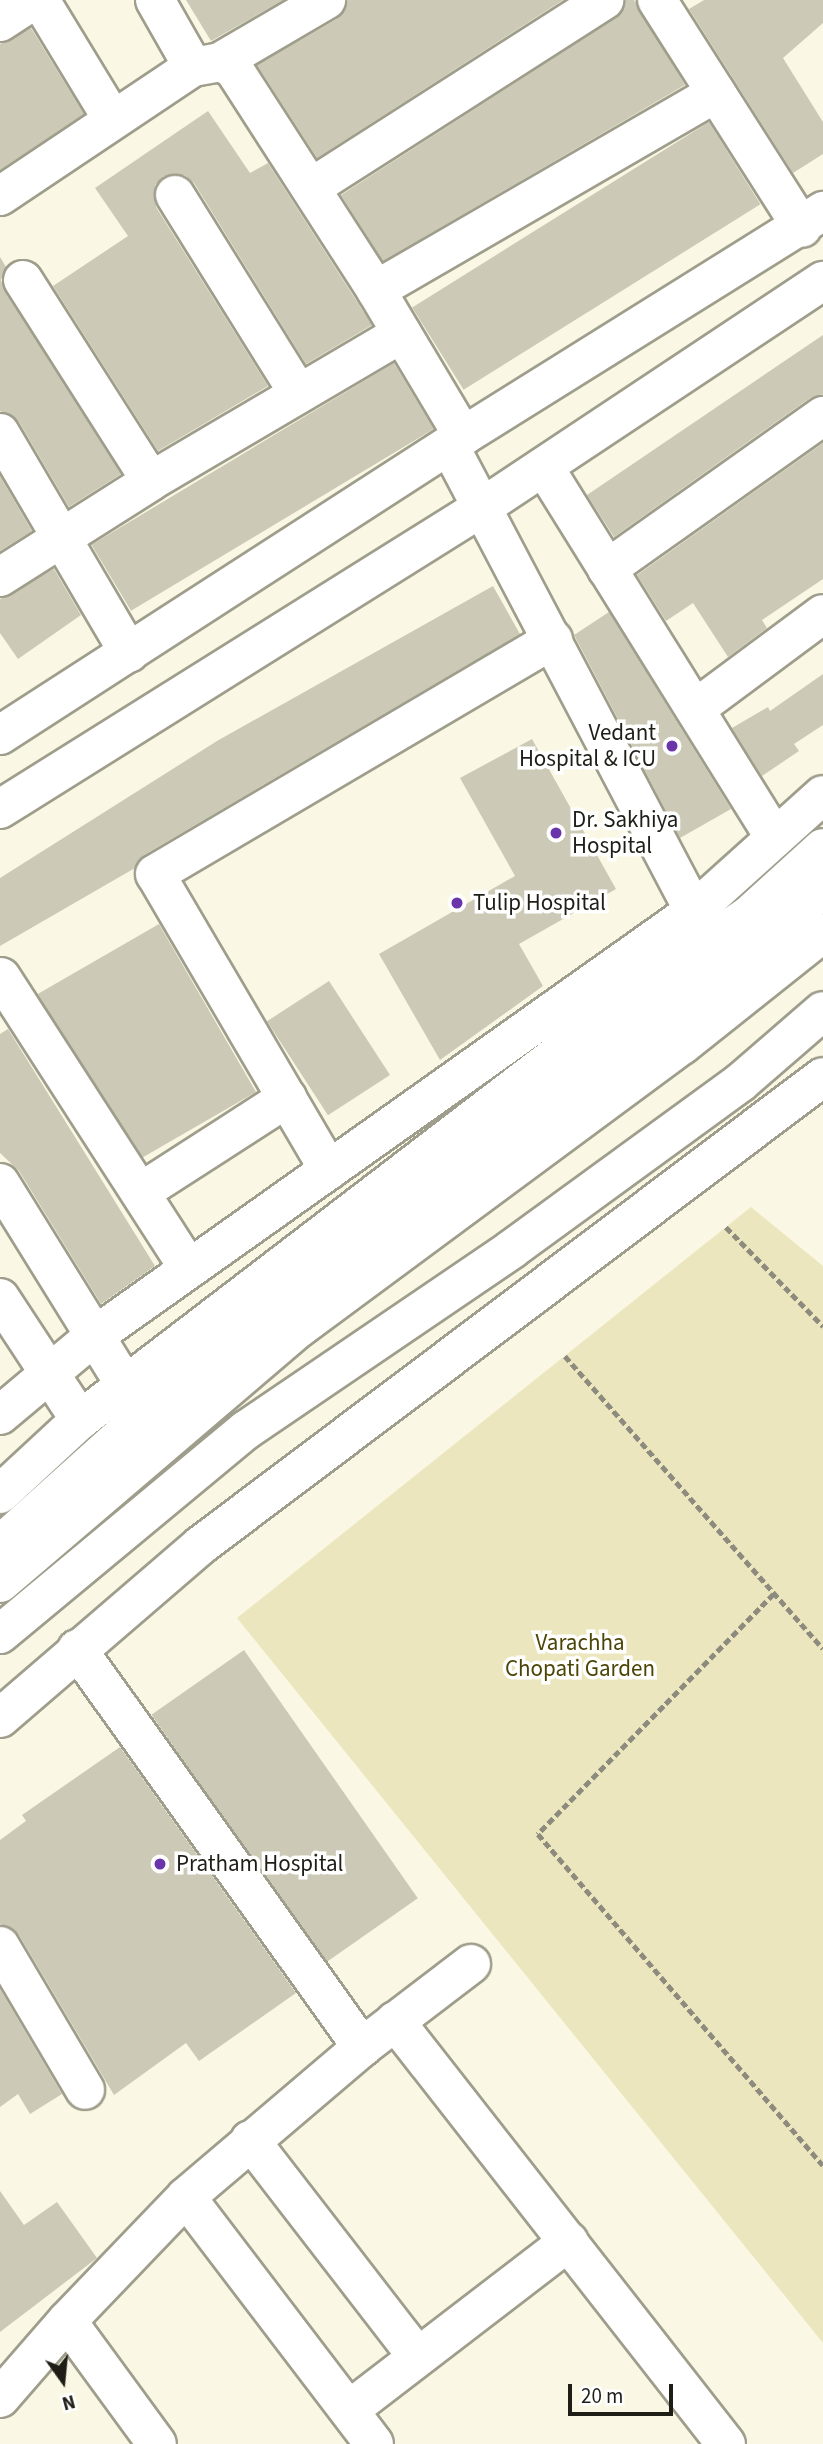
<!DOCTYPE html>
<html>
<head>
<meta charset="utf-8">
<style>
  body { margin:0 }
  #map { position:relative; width:823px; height:2444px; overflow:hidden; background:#faf8e4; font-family:"Source Sans 3",sans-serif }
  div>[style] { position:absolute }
  .green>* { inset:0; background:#ebe6be }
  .building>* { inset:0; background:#cccab7; transform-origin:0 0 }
  .path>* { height:4.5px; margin-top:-2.25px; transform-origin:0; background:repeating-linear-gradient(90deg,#8c8b7d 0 7px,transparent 0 10.5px) }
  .roads { filter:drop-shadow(2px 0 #9f9d8b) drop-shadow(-2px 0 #9f9d8b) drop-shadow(0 2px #9f9d8b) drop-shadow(0 -2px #9f9d8b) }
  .minor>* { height:38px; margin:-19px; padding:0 19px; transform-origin:19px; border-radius:19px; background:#fff }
  .major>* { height:38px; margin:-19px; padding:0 19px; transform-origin:19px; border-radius:19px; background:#fff }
  .dots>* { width:19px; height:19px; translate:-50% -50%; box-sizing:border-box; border:4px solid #fff; border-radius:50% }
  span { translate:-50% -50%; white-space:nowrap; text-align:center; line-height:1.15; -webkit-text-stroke:7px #fff; paint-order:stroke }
  .poi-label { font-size:23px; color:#1e1d16 }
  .right { translate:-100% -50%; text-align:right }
  .left { translate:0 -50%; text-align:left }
  .park-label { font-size:23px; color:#4d4506 }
  .north { position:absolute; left:28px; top:2346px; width:70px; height:70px; -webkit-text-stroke:5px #fff; paint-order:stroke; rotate:165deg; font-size:19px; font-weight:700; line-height:28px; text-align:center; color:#1e1d16 }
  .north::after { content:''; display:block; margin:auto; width:24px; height:32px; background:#1e1d16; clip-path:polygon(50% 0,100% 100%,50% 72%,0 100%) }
  .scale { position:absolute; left:568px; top:2384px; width:105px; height:32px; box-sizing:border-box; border:4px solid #1e1d16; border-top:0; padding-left:9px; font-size:21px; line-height:24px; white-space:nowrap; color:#1e1d16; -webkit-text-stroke:5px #fff; paint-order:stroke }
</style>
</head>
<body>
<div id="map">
  <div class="green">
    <div style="clip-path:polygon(751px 1207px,823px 1266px,823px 2343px,237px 1618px)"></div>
  </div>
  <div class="building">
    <div style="clip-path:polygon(186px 0,283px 0,211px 41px)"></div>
    <div style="clip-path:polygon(348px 0,563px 0,317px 158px,257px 65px,337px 19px)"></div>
    <div style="clip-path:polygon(626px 0,634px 0,685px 85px,383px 261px,341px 195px,616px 18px)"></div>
    <div style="clip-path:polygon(704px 0,823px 0,823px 23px,783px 58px,823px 122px,823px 154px,793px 173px,689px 9px)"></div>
    <div style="clip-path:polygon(31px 28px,84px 114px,0 170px,0 44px)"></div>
    <div style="clip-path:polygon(208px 111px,250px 173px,268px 163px,372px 325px,306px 364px,194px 183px,185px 175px,164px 176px,155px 185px,156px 207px,268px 386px,158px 451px,53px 286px,128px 236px,95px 188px)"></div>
    <div style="left:709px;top:122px;width:97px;height:350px;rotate:58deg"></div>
    <div style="clip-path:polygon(0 257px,6px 267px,1px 280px,5px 292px,121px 474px,69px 507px,19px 422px,0 411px)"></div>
    <div style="clip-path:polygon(823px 335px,823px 394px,810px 398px,614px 537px,587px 495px)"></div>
    <div style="left:394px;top:363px;width:77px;height:353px;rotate:59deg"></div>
    <div style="clip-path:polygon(823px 443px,823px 579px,762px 620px,767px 628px,728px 657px,693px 603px,666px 621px,637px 575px)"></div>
    <div style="clip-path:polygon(0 476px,32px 531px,0 551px)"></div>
    <div style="clip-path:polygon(54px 569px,81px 615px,18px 659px,0 633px,0 599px)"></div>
    <div style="clip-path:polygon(493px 586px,520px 634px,144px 855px,135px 868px,0 946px,0 878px,217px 741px)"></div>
    <div style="clip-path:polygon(609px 612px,731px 809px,680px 838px,574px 635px)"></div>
    <div style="clip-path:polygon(823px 674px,823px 725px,794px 744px,799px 751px,762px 776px,732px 728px,768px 707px,770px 711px)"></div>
    <div style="clip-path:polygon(532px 739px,616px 889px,519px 944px,543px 986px,440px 1060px,379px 954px,515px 876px,460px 778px)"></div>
    <div style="left:159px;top:924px;width:194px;height:140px;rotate:60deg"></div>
    <div style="left:329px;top:981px;width:112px;height:74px;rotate:57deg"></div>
    <div style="clip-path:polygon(8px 1029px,155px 1266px,101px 1304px,19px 1171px,0 1153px,0 1034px)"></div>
    <div style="left:244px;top:1650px;width:303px;height:113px;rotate:55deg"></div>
    <div style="clip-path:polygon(120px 1747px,296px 1993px,199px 2061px,186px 2043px,114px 2095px,19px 1935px,0 1924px,0 1840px,26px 1821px,22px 1815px)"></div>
    <div style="clip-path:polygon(0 1989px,62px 2094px,30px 2114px,18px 2094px,0 2107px)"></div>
    <div style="clip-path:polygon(0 2191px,24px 2225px,57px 2202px,97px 2258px,0 2332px)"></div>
  </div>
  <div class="path">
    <div style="left:726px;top:1227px;width:139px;rotate:45.6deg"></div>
    <div style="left:565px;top:1356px;width:390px;rotate:48.6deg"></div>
    <div style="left:774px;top:1594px;width:337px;rotate:134.5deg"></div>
    <div style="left:538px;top:1834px;width:437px;rotate:49.3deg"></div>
  </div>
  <div class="roads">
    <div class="minor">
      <div style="left:40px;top:0;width:140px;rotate:58.7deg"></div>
      <div style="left:155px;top:0;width:77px;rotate:60.4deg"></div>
      <div style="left:657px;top:0;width:270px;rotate:57.5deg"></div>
      <div style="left:0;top:22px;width:40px;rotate:-32.9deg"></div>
      <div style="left:220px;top:62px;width:123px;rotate:-30.3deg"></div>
      <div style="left:312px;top:187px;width:347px;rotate:-32.6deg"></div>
      <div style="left:175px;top:195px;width:234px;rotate:58.1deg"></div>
      <div style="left:0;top:196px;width:232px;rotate:-33.8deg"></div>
      <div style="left:193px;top:67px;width:27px;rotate:-10deg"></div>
      <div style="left:220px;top:62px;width:14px;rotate:25deg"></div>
      <div style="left:233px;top:68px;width:264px;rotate:57.2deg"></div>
      <div style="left:376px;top:290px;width:170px;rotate:59.2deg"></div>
      <div style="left:23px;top:280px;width:238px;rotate:57.5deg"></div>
      <div style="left:376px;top:290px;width:393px;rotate:-30.1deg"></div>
      <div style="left:0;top:433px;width:255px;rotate:59.6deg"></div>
      <div style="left:450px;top:447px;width:524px;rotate:62.26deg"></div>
      <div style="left:544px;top:467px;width:437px;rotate:58.1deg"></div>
      <div style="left:607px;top:569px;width:265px;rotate:-35.3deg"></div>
      <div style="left:0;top:577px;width:179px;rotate:-32.4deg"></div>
      <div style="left:151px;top:481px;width:291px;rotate:-30.5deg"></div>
      <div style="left:695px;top:709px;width:159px;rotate:-36.6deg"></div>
      <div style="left:0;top:735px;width:551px;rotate:-32.85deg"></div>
      <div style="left:463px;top:436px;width:425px;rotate:-32deg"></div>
      <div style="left:0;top:809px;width:571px;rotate:-32.05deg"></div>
      <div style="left:484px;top:506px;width:407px;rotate:-33.6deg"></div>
      <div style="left:1px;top:977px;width:347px;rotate:57.2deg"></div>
      <div style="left:329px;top:1170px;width:343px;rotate:-120.4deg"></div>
      <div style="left:155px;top:874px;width:462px;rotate:-30.5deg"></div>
      <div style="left:0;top:1183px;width:239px;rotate:58.2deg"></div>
      <div style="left:141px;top:1192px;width:174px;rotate:-32.8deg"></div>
      <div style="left:0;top:1298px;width:146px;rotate:56.7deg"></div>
      <div style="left:77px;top:1649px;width:490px;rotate:54.4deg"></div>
      <div style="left:0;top:1946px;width:167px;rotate:59.4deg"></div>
      <div style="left:395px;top:2021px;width:537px;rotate:51.96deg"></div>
      <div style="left:250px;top:2140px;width:274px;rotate:52.3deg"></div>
      <div style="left:186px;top:2197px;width:310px;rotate:52.7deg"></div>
      <div style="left:67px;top:2321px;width:152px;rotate:53.8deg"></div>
      <div style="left:0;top:2398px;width:102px;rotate:-49deg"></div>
      <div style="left:67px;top:2321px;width:172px;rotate:-46.2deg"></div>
      <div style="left:186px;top:2197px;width:231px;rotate:-40.4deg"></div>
      <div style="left:362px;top:2047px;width:137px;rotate:-37.3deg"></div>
      <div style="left:349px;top:2410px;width:277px;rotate:-37.5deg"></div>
    </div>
    <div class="major">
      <div style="left:0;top:1415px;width:121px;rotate:-40deg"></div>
      <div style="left:93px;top:1337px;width:737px;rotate:-35.33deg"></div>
      <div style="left:694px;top:911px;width:173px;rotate:-42deg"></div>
      <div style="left:0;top:1494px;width:109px;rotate:-42.8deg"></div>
      <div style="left:80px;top:1420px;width:742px;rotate:-37.44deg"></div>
      <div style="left:669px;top:969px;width:95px;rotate:-33.9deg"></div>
      <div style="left:748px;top:916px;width:101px;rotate:-42.2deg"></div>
      <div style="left:0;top:1545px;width:224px;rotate:-41.9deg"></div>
      <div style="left:167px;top:1395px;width:828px;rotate:-37.59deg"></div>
      <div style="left:0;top:1583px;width:393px;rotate:-40.5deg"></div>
      <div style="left:299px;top:1328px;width:476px;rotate:-36.5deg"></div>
      <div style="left:682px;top:1045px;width:180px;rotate:-38.5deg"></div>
      <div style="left:0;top:1634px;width:320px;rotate:-39.7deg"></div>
      <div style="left:246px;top:1430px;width:322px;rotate:-34.2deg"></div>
      <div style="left:512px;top:1249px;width:283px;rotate:-36.1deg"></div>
      <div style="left:741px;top:1082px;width:108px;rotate:-40.9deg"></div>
      <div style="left:0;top:1718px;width:265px;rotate:-40.7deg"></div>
      <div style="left:201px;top:1545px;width:778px;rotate:-36.96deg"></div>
    </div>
  </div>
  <div class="dots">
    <div style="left:672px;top:746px;background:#6a34ab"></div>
    <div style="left:556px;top:833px;background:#6a34ab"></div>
    <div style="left:457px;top:903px;background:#6a34ab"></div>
    <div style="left:160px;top:1864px;background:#6a34ab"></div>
  </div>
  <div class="poi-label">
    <span class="right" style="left:656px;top:746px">Vedant<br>Hospital &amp; ICU</span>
    <span class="left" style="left:572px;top:833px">Dr. Sakhiya<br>Hospital</span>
    <span class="left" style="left:473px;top:903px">Tulip Hospital</span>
    <span class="left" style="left:176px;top:1864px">Pratham Hospital</span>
  </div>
  <div class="park-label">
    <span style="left:580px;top:1656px">Varachha<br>Chopati Garden</span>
  </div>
  <div class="north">N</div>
  <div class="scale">20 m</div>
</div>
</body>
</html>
